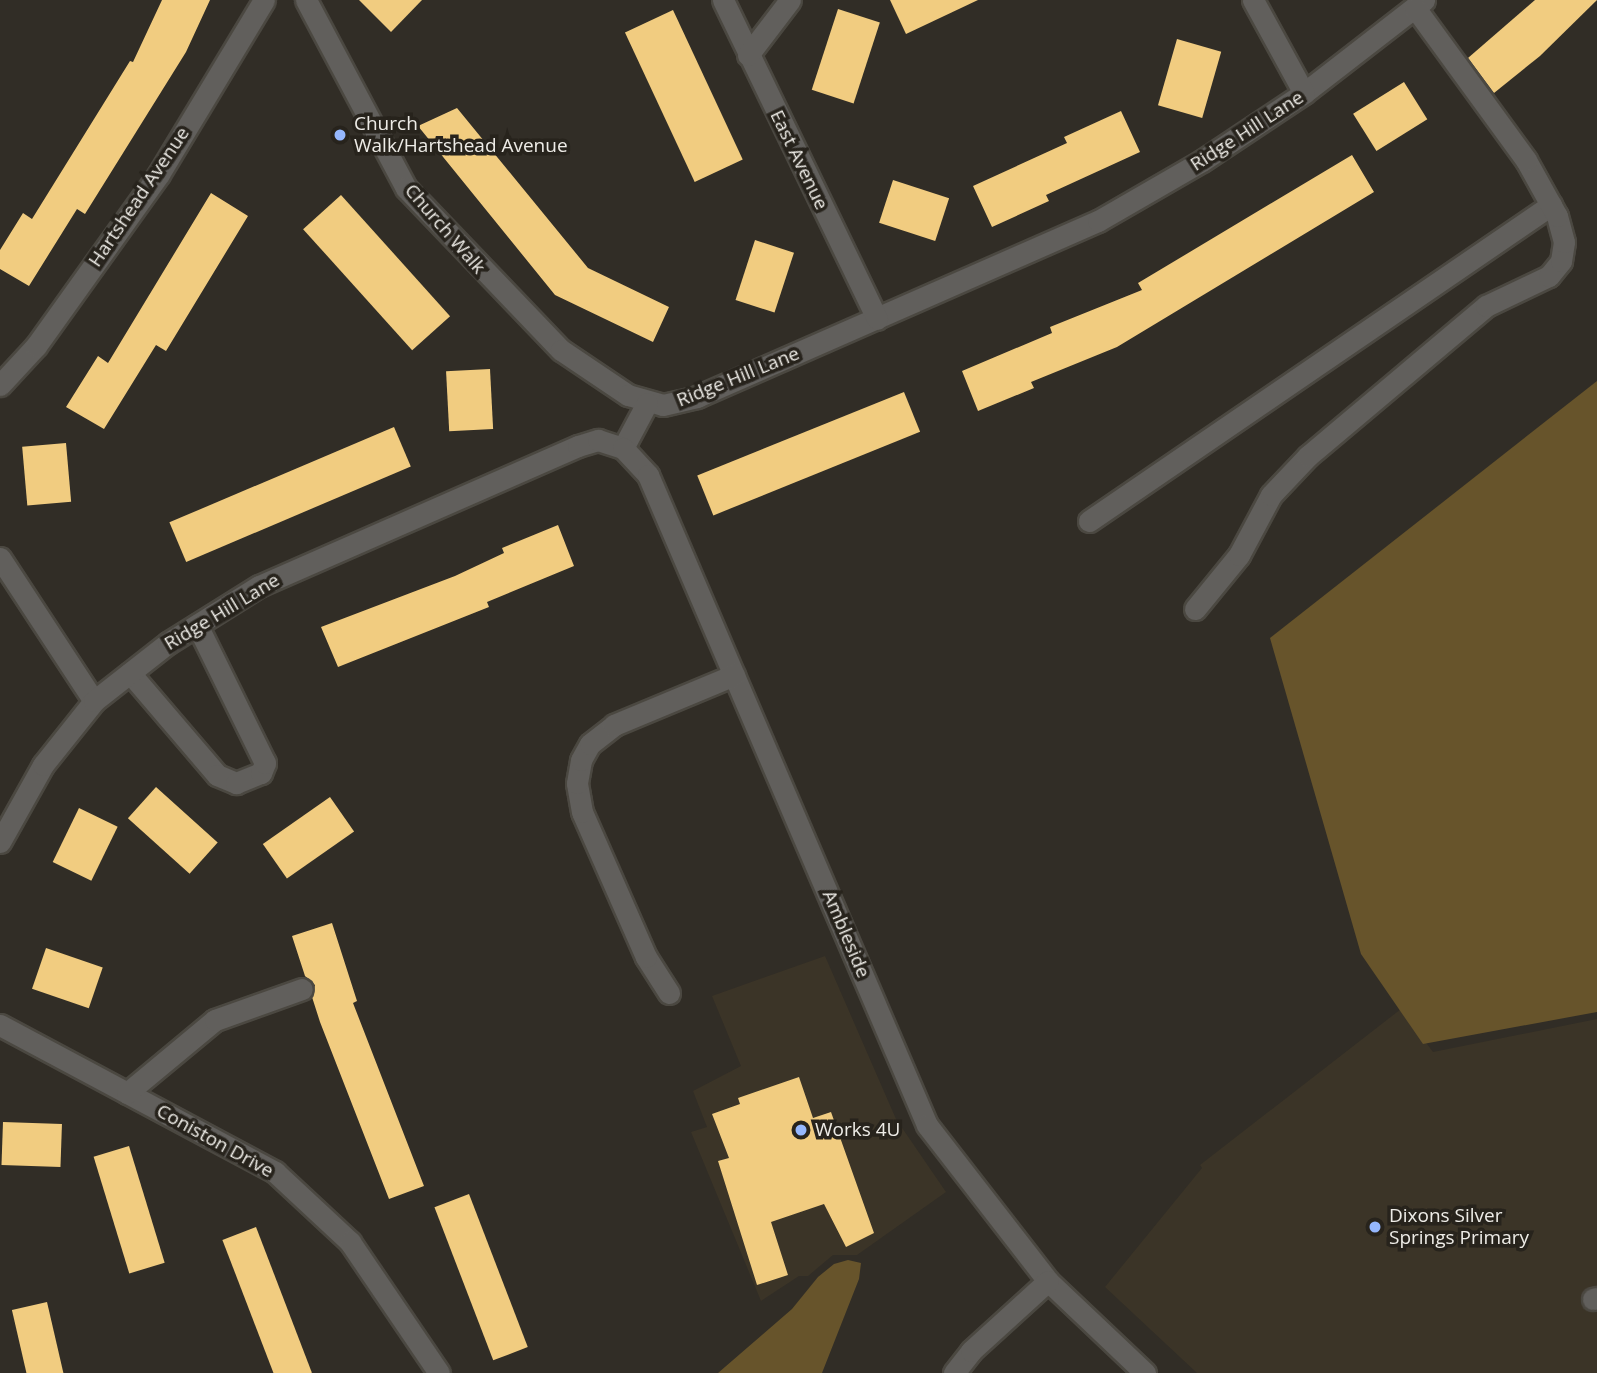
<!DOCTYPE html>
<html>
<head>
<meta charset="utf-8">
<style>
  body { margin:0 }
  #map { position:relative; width:1597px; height:1373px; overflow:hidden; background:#312d26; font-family:"Open Sans",sans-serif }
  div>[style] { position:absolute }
  .built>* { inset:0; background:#3b3427 }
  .green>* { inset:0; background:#67542b }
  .building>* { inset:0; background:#f1cc80; transform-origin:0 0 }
  .roads { filter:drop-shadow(2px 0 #4b4841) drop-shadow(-2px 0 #4b4841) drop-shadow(0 2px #4b4841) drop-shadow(0 -2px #4b4841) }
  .minor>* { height:21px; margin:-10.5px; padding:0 10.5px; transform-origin:10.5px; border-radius:10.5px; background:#615f5c }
  .dots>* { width:19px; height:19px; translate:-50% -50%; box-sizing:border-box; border:4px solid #27231c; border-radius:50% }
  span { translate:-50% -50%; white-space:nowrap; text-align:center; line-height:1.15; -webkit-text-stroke:7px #27231c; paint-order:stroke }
  .poi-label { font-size:19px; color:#eeece7 }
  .left { translate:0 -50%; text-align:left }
  .street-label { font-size:19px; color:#eeece7 }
</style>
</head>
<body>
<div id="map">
  <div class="built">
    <div style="clip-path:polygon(825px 956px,896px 1119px,946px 1192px,857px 1255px,833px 1255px,808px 1276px,799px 1276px,761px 1301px,691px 1132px,707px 1127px,693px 1091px,741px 1066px,712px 996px)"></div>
    <div style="clip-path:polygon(1401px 1009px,1433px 1052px,1597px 1019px,1597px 1373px,1197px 1373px,1105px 1287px,1202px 1168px,1200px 1165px)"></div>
  </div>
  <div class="green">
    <div style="clip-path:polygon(1597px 381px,1597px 1012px,1423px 1044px,1361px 954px,1270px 638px)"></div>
    <div style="clip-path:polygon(848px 1260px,861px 1263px,859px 1279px,822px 1373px,718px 1373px,792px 1309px,818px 1277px,834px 1264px)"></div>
  </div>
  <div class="building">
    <div style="clip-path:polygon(162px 0,210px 0,186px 52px,85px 214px,77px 209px,29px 286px,0 269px,0 250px,23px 213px,32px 219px,130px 61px,133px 62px)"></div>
    <div style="clip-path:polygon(359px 0,422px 0,391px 32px)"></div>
    <div style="clip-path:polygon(890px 0,978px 0,906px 34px)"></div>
    <div style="clip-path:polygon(1535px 0,1597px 0,1540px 56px,1494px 93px,1468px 58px)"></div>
    <div style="left:838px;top:9px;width:44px;height:85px;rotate:18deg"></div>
    <div style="left:673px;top:10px;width:165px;height:53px;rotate:65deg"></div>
    <div style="left:1177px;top:39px;width:46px;height:69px;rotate:16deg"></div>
    <div style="left:1404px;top:82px;width:44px;height:60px;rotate:58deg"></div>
    <div style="clip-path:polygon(457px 108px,588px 268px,669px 307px,653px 342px,555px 295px,418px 126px)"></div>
    <div style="clip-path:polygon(1121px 111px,1140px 152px,1046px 195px,1049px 201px,992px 227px,973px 186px,1067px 143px,1064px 137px)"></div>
    <div style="clip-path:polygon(1352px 155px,1374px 192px,1117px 347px,1031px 382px,1034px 388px,978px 411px,962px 371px,1052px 333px,1050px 327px,1142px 290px,1138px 283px)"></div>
    <div style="left:893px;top:180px;width:59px;height:45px;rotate:18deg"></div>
    <div style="clip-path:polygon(211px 193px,248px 216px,166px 351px,156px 345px,104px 429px,66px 407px,98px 356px,108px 363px)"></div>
    <div style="left:341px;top:195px;width:163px;height:51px;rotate:48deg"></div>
    <div style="left:755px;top:240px;width:41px;height:63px;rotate:18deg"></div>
    <div style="left:490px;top:369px;width:60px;height:44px;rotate:87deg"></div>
    <div style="left:904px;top:392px;width:43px;height:223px;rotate:68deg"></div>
    <div style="left:394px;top:427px;width:43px;height:244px;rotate:67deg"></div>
    <div style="left:66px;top:443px;width:59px;height:44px;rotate:85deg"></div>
    <div style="clip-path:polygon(558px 525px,574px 566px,487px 602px,489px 607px,338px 667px,321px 627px,455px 576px,504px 553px,502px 548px)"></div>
    <div style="left:156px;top:787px;width:83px;height:42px;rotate:42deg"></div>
    <div style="left:330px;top:797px;width:42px;height:82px;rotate:55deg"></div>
    <div style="left:79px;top:808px;width:43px;height:60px;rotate:26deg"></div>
    <div style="clip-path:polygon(332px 923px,357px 1001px,353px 1003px,424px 1186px,389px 1199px,320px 1022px,312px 997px,315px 985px,305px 976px,292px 936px)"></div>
    <div style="left:46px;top:948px;width:60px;height:43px;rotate:19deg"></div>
    <div style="clip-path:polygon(799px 1077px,813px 1118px,831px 1112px,874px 1233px,846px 1247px,824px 1204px,771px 1222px,788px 1275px,757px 1285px,718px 1161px,729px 1158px,712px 1114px,740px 1104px,738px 1098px)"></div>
    <div style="left:3px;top:1122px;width:59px;height:43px;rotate:2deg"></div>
    <div style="left:129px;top:1146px;width:122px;height:37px;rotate:73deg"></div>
    <div style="left:469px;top:1194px;width:164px;height:37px;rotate:69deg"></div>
    <div style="left:256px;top:1227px;width:156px;height:36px;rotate:69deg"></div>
    <div style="left:47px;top:1302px;width:73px;height:36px;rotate:77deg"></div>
  </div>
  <div class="roads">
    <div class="minor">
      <div style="left:306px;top:0;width:213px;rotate:62deg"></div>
      <div style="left:406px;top:188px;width:224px;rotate:46.3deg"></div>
      <div style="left:561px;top:350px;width:81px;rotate:33.9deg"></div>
      <div style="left:628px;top:395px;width:36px;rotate:16deg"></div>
      <div style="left:663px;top:405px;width:35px;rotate:-13deg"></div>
      <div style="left:697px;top:397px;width:438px;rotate:-23.7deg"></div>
      <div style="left:1098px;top:221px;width:120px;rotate:-30deg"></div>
      <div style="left:1202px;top:161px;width:123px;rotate:-33.7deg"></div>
      <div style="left:1304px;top:93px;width:152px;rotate:-37.8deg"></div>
      <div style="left:723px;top:0;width:354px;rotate:64.2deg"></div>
      <div style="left:1253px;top:0;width:106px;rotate:61.3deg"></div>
      <div style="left:748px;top:55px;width:69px;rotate:-52.6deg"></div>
      <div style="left:0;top:385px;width:53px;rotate:-47.3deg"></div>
      <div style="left:36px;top:346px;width:211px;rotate:-54.4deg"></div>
      <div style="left:159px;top:174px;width:203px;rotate:-58.9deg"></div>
      <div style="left:623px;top:448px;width:51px;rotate:-61.9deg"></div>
      <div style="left:1089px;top:521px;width:560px;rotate:-34.37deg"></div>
      <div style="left:0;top:558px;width:171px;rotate:56.7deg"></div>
      <div style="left:1195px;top:609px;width:70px;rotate:-50.8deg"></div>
      <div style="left:1239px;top:555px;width:68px;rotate:-61.9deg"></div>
      <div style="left:1271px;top:495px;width:54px;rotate:-46.5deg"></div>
      <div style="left:1308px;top:456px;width:233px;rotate:-40.1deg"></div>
      <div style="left:1486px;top:306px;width:70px;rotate:-25.5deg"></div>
      <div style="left:1549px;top:276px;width:19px;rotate:-51deg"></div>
      <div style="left:1561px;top:261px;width:19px;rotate:-81deg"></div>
      <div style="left:1564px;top:242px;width:27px;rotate:-105deg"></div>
      <div style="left:1557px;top:216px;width:64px;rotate:-119deg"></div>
      <div style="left:1526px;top:160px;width:188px;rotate:-126.1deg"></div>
      <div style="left:130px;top:673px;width:134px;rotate:49.5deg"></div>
      <div style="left:217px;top:775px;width:21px;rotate:23deg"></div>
      <div style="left:236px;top:783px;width:27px;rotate:-22deg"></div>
      <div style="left:261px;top:773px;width:11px;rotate:-68deg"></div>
      <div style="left:265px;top:763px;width:154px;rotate:-116.2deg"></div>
      <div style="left:0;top:842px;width:88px;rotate:-60.8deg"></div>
      <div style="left:43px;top:765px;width:82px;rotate:-51.4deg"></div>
      <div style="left:94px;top:701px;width:94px;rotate:-38.1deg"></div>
      <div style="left:168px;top:643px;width:107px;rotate:-32.1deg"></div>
      <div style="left:259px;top:586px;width:348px;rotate:-23.7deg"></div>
      <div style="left:578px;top:446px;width:21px;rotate:-17deg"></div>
      <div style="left:598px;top:440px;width:26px;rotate:18deg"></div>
      <div style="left:623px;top:448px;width:37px;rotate:47deg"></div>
      <div style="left:648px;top:475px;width:707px;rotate:66.77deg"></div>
      <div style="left:927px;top:1125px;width:197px;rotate:52.2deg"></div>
      <div style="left:1048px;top:1281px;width:134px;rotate:43.5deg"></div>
      <div style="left:669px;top:993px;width:43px;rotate:-122.6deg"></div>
      <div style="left:646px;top:957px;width:158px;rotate:-113.8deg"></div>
      <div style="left:582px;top:812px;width:29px;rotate:-100deg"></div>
      <div style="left:577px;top:783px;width:23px;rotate:-80deg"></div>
      <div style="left:581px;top:760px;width:18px;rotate:-61deg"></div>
      <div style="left:590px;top:744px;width:31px;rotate:-38deg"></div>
      <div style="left:614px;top:725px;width:130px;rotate:-22.6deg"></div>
      <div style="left:0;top:1025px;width:312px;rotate:28.1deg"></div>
      <div style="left:275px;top:1172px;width:103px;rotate:43deg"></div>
      <div style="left:350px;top:1242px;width:158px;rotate:55.8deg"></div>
      <div style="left:127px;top:1093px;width:114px;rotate:-39.7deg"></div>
      <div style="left:215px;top:1020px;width:92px;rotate:-19.6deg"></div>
      <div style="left:1593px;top:1299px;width:4px;rotate:-14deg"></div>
      <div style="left:954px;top:1373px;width:28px;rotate:-52deg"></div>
      <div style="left:971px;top:1351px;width:104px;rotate:-42.3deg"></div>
    </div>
  </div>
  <div class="dots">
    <div style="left:340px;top:135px;background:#95b7fd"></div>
    <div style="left:801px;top:1130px;background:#95b7fd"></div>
    <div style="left:1375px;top:1227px;background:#95b7fd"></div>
  </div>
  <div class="poi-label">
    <span class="left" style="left:354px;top:135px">Church<br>Walk/Hartshead Avenue</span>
    <span class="left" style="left:815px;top:1130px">Works 4U</span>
    <span class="left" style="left:1389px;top:1227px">Dixons Silver<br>Springs Primary</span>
  </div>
  <div class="street-label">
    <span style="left:1247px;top:131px;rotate:-33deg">Ridge Hill Lane</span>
    <span style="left:799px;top:160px;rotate:64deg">East Avenue</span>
    <span style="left:139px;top:197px;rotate:-56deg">Hartshead Avenue</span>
    <span style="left:445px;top:229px;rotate:49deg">Church Walk</span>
    <span style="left:738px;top:377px;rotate:-22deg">Ridge Hill Lane</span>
    <span style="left:222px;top:612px;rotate:-31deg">Ridge Hill Lane</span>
    <span style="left:846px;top:934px;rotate:67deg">Ambleside</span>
    <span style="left:215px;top:1141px;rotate:29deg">Coniston Drive</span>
  </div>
</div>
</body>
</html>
